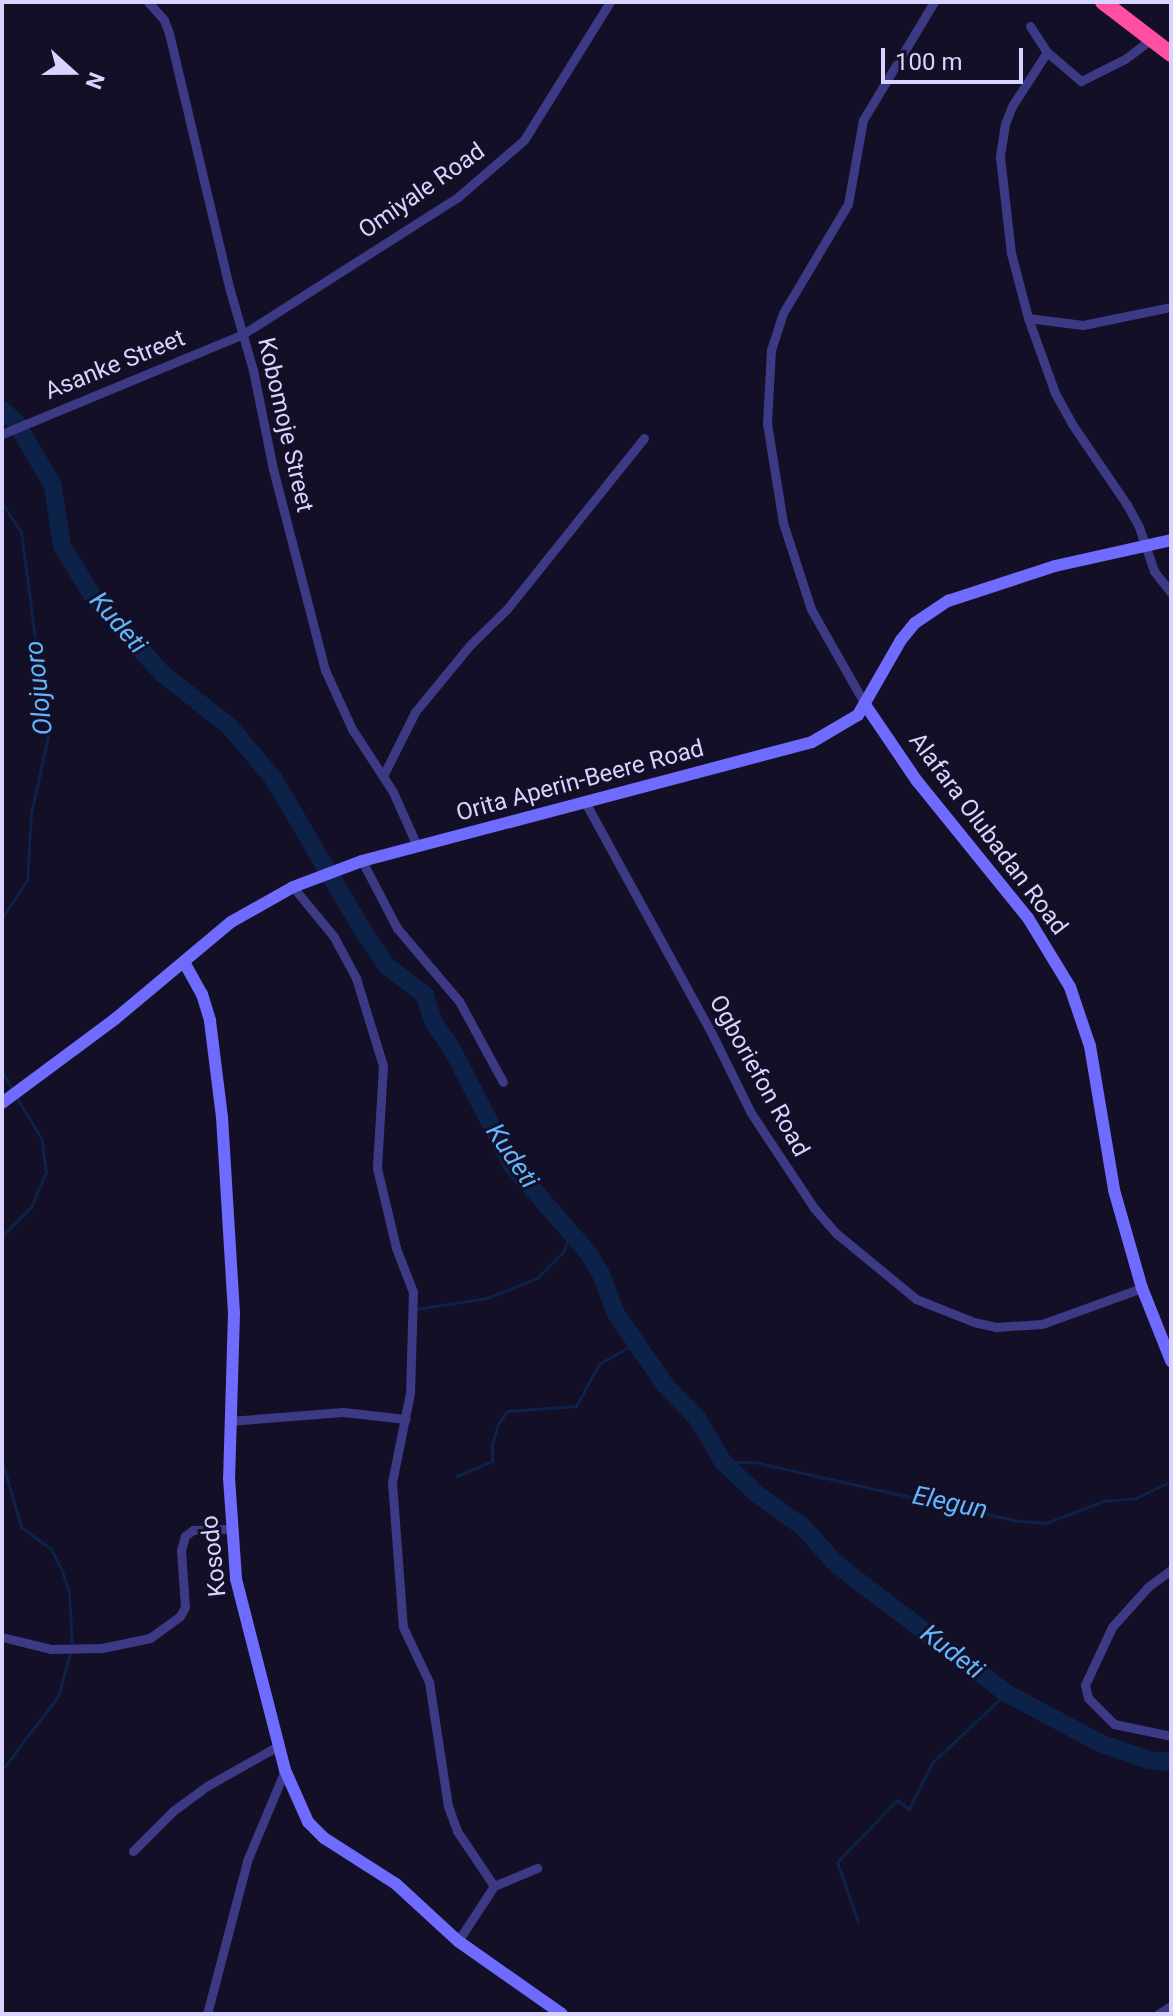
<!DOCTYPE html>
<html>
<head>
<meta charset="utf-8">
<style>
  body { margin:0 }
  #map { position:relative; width:1173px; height:2016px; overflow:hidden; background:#130f26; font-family:Roboto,sans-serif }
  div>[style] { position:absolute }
  .stream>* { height:3px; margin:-1.5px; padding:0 1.5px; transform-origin:1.5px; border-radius:1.5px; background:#0c2248 }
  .river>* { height:18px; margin:-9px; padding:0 9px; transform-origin:9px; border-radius:9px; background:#0c2248 }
  .street>* { height:9px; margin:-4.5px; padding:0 4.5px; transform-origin:4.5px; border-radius:4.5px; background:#3d3a85 }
  .secondary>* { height:12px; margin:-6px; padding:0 6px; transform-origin:6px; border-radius:6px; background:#6f6bff }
  .highway>* { height:16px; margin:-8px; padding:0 8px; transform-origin:8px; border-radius:8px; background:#ff4fa3 }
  span { translate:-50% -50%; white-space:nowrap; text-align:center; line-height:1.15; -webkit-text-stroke:6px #130f26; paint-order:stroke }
  .street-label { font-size:24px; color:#d9d4ff }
  .water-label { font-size:26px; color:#62b6ff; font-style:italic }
  .frame { position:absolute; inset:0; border:4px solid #d9d4ff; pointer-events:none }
  .north { position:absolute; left:32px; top:32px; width:80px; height:80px; -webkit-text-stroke:6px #130f26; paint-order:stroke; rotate:111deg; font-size:22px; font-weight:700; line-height:32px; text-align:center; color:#d9d4ff }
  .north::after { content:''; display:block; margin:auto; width:28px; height:36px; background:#d9d4ff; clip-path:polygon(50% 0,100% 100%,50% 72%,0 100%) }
  .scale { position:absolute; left:881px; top:48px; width:142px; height:36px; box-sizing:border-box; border:4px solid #d9d4ff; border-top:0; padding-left:10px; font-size:24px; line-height:28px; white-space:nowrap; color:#d9d4ff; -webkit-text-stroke:6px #130f26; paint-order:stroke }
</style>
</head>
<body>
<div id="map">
  <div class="stream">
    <div style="left:2px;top:503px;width:35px;rotate:57deg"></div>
    <div style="left:21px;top:532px;width:206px;rotate:82.5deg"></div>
    <div style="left:48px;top:736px;width:79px;rotate:102.4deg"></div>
    <div style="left:31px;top:813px;width:67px;rotate:93.4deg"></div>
    <div style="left:27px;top:880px;width:45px;rotate:123.3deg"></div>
    <div style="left:2px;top:1071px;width:24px;rotate:60deg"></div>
    <div style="left:2px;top:1236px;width:41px;rotate:-45deg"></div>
    <div style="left:31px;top:1207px;width:38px;rotate:-67deg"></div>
    <div style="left:46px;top:1172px;width:34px;rotate:-98deg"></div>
    <div style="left:41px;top:1138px;width:47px;rotate:-121deg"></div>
    <div style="left:416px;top:1309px;width:72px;rotate:-8.8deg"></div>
    <div style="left:487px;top:1298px;width:54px;rotate:-21.8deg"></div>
    <div style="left:537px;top:1278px;width:35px;rotate:-45deg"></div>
    <div style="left:562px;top:1253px;width:22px;rotate:-63deg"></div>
    <div style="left:2px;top:1461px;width:69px;rotate:73.9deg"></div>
    <div style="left:21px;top:1527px;width:37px;rotate:36deg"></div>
    <div style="left:51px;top:1549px;width:25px;rotate:63deg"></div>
    <div style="left:62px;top:1571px;width:23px;rotate:72deg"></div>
    <div style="left:69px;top:1593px;width:53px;rotate:86.8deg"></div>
    <div style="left:72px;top:1646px;width:52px;rotate:105.6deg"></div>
    <div style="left:58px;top:1696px;width:93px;rotate:127.1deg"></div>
    <div style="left:723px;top:1462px;width:31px"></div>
    <div style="left:754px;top:1462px;width:271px;rotate:12.6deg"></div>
    <div style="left:1019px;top:1521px;width:27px;rotate:4deg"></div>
    <div style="left:1046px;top:1523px;width:61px;rotate:-21.1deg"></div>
    <div style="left:1103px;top:1501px;width:33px;rotate:-5deg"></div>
    <div style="left:1136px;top:1498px;width:39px;rotate:-26deg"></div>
    <div style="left:457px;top:1476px;width:38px;rotate:-23deg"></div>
    <div style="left:492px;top:1461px;width:17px;rotate:-90deg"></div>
    <div style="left:492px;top:1444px;width:21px;rotate:-73deg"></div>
    <div style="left:498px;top:1424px;width:16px;rotate:-55deg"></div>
    <div style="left:507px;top:1411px;width:69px;rotate:-4.1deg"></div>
    <div style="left:576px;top:1406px;width:48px;rotate:-61.3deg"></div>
    <div style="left:599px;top:1364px;width:44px;rotate:-30.1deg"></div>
    <div style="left:858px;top:1922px;width:64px;rotate:-109.3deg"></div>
    <div style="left:837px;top:1862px;width:86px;rotate:-45.9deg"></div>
    <div style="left:897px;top:1800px;width:15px;rotate:37deg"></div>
    <div style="left:909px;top:1809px;width:51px;rotate:-63.4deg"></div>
    <div style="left:932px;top:1763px;width:102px;rotate:-43.4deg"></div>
  </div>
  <div class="river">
    <div style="left:2px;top:410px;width:18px;rotate:41deg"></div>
    <div style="left:16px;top:422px;width:74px;rotate:60deg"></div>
    <div style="left:53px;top:486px;width:61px;rotate:81.5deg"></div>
    <div style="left:62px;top:546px;width:57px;rotate:58.5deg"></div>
    <div style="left:92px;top:595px;width:106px;rotate:48.1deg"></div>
    <div style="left:163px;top:674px;width:85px;rotate:38.3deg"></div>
    <div style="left:230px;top:727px;width:67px;rotate:49.9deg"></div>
    <div style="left:273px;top:778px;width:178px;rotate:59.5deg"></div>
    <div style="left:363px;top:931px;width:42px;rotate:55.6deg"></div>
    <div style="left:387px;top:966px;width:48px;rotate:37.3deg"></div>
    <div style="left:425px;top:995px;width:27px;rotate:73deg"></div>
    <div style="left:433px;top:1021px;width:34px;rotate:56deg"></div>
    <div style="left:452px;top:1049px;width:129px;rotate:62.8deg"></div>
    <div style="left:511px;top:1164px;width:118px;rotate:49.1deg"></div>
    <div style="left:588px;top:1253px;width:22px;rotate:58deg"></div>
    <div style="left:600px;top:1272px;width:45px;rotate:69.1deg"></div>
    <div style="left:616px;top:1314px;width:88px;rotate:55.2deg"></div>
    <div style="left:666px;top:1386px;width:45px;rotate:45.9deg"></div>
    <div style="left:697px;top:1418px;width:51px;rotate:59.4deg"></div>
    <div style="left:723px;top:1462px;width:48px;rotate:43.3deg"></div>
    <div style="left:758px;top:1495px;width:55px;rotate:35.4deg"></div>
    <div style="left:803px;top:1527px;width:50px;rotate:48.3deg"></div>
    <div style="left:836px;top:1564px;width:213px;rotate:37.2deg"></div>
    <div style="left:1006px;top:1693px;width:106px;rotate:28deg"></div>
    <div style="left:1100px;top:1743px;width:52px;rotate:19.1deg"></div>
    <div style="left:1149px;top:1760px;width:22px;rotate:5deg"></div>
  </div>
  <div class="street">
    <div style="left:148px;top:2px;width:24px;rotate:48deg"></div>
    <div style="left:164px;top:20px;width:14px;rotate:69deg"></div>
    <div style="left:169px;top:33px;width:261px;rotate:76.7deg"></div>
    <div style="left:229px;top:287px;width:86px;rotate:73.9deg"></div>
    <div style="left:253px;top:370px;width:101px;rotate:78.6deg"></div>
    <div style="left:273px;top:469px;width:208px;rotate:75.5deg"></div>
    <div style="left:325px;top:670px;width:65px;rotate:65.4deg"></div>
    <div style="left:352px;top:729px;width:75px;rotate:56.9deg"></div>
    <div style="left:393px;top:792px;width:59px;rotate:66deg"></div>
    <div style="left:1030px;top:26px;width:31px;rotate:57deg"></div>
    <div style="left:1047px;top:52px;width:45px;rotate:40.5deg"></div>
    <div style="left:1081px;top:81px;width:49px;rotate:-26.6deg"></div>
    <div style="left:1125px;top:59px;width:35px;rotate:-37deg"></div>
    <div style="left:1047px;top:52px;width:64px;rotate:122.9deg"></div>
    <div style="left:1012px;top:106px;width:19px;rotate:111deg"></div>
    <div style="left:1005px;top:124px;width:33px;rotate:99deg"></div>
    <div style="left:1000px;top:157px;width:97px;rotate:83.5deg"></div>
    <div style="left:1011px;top:253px;width:67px;rotate:75.3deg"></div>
    <div style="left:1028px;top:318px;width:55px;rotate:7.3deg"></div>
    <div style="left:1083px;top:325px;width:90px;rotate:-11.6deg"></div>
    <div style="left:1028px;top:318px;width:80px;rotate:70.2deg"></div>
    <div style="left:1055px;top:393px;width:35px;rotate:61deg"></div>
    <div style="left:1072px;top:424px;width:98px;rotate:55.8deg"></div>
    <div style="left:1127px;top:505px;width:25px;rotate:61deg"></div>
    <div style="left:1139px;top:527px;width:46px;rotate:71.2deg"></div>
    <div style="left:1154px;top:571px;width:28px;rotate:52deg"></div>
    <div style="left:2px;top:434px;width:261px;rotate:-22.5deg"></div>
    <div style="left:243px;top:334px;width:255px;rotate:-32.5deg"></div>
    <div style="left:458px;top:197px;width:87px;rotate:-40.8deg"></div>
    <div style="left:524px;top:140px;width:163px;rotate:-58.1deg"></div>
    <div style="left:866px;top:706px;width:112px;rotate:-119.6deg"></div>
    <div style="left:811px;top:609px;width:90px;rotate:-108deg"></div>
    <div style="left:783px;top:523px;width:101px;rotate:-99.1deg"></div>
    <div style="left:767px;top:423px;width:73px;rotate:-86.9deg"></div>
    <div style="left:771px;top:350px;width:39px;rotate:-72deg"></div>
    <div style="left:783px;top:313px;width:127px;rotate:-59.2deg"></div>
    <div style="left:848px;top:204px;width:85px;rotate:-79.9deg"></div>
    <div style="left:863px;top:120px;width:138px;rotate:-59deg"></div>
    <div style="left:383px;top:776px;width:72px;rotate:-63.4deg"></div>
    <div style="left:415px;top:712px;width:87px;rotate:-50.6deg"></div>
    <div style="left:470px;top:645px;width:52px;rotate:-44.2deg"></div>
    <div style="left:507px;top:609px;width:219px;rotate:-51.3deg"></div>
    <div style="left:585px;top:802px;width:262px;rotate:61.3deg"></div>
    <div style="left:711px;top:1032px;width:90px;rotate:63.7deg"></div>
    <div style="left:751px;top:1113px;width:114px;rotate:56.4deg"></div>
    <div style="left:814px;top:1208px;width:35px;rotate:49deg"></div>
    <div style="left:837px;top:1234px;width:102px;rotate:39.4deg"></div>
    <div style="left:916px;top:1299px;width:62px;rotate:21.6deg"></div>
    <div style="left:974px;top:1322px;width:23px;rotate:13deg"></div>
    <div style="left:996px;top:1327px;width:46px;rotate:-3.7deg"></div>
    <div style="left:1042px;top:1324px;width:106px;rotate:-19.8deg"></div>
    <div style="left:362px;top:861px;width:76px;rotate:62.4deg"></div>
    <div style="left:397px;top:928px;width:96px;rotate:49.7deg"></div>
    <div style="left:459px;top:1001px;width:92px;rotate:61.5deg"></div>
    <div style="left:293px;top:887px;width:65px;rotate:50.6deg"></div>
    <div style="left:334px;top:937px;width:47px;rotate:61.8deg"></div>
    <div style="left:356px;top:978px;width:92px;rotate:72.9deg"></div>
    <div style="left:383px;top:1066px;width:102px;rotate:93.4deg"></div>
    <div style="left:377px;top:1168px;width:82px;rotate:76.6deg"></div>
    <div style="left:396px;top:1248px;width:47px;rotate:68.9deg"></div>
    <div style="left:413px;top:1292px;width:101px;rotate:91.7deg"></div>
    <div style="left:410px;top:1393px;width:91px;rotate:101.4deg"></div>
    <div style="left:392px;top:1482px;width:145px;rotate:85.7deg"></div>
    <div style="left:403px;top:1627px;width:61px;rotate:64.7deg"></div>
    <div style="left:429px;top:1682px;width:125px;rotate:81.3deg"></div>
    <div style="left:448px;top:1806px;width:27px;rotate:70deg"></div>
    <div style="left:457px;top:1831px;width:66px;rotate:56.1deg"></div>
    <div style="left:494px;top:1886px;width:66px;rotate:123.2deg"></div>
    <div style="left:229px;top:1421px;width:114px;rotate:-4.5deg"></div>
    <div style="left:343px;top:1412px;width:63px;rotate:6.3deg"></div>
    <div style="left:1171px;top:1570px;width:29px;rotate:144deg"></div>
    <div style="left:1148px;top:1587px;width:54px;rotate:132deg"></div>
    <div style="left:1112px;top:1627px;width:64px;rotate:115deg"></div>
    <div style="left:1085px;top:1685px;width:13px;rotate:77deg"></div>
    <div style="left:1088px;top:1698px;width:37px;rotate:45deg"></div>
    <div style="left:1114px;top:1724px;width:58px;rotate:11.9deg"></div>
    <div style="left:2px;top:1637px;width:50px;rotate:13.8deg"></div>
    <div style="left:51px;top:1649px;width:51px;rotate:-1.1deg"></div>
    <div style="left:102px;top:1648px;width:49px;rotate:-11.8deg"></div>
    <div style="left:150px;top:1638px;width:37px;rotate:-36deg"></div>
    <div style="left:180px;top:1616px;width:10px;rotate:-61deg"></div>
    <div style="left:185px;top:1607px;width:57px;rotate:-94deg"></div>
    <div style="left:181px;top:1550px;width:15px;rotate:-74deg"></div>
    <div style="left:185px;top:1536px;width:10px;rotate:-37deg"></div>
    <div style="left:193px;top:1530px;width:38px;rotate:-2deg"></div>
    <div style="left:133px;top:1851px;width:57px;rotate:-45deg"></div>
    <div style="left:173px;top:1811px;width:42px;rotate:-36.3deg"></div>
    <div style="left:207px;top:1786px;width:81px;rotate:-29.4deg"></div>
    <div style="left:494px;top:1886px;width:47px;rotate:-22.7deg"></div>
    <div style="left:207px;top:2014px;width:158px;rotate:-75.3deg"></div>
    <div style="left:247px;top:1861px;width:99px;rotate:-67.3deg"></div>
    <div style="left:1158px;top:2014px;width:15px;rotate:-32deg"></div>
  </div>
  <div class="secondary">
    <div style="left:866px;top:706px;width:91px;rotate:55.8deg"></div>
    <div style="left:917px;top:781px;width:176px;rotate:51deg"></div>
    <div style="left:1028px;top:918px;width:81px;rotate:58.7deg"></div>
    <div style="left:1070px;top:987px;width:62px;rotate:71.3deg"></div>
    <div style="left:1090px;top:1046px;width:146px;rotate:80.5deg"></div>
    <div style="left:1114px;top:1190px;width:102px;rotate:74.1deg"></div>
    <div style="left:1142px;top:1288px;width:79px;rotate:68.3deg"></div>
    <div style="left:184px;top:962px;width:37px;rotate:61deg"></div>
    <div style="left:202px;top:994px;width:28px;rotate:73deg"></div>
    <div style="left:210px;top:1021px;width:97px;rotate:82.9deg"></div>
    <div style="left:222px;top:1117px;width:196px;rotate:86.5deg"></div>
    <div style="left:234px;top:1313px;width:165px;rotate:91.7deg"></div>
    <div style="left:229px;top:1478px;width:101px;rotate:86deg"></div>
    <div style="left:236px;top:1579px;width:197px;rotate:75.6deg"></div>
    <div style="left:285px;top:1770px;width:57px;rotate:66.1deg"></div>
    <div style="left:308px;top:1822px;width:23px;rotate:45deg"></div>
    <div style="left:324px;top:1838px;width:85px;rotate:32.6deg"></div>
    <div style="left:396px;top:1884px;width:84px;rotate:42.6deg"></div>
    <div style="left:458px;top:1941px;width:127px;rotate:35.1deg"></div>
    <div style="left:2px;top:1103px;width:141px;rotate:-36.6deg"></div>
    <div style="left:115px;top:1019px;width:151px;rotate:-39.9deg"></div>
    <div style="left:231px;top:922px;width:71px;rotate:-29.4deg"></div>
    <div style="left:293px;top:887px;width:74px;rotate:-20.6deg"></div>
    <div style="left:362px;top:861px;width:465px;rotate:-14.8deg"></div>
    <div style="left:812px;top:742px;width:53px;rotate:-30.4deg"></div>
    <div style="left:858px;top:715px;width:86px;rotate:-60.2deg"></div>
    <div style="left:901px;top:640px;width:22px;rotate:-51deg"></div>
    <div style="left:915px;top:623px;width:40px;rotate:-34deg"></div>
    <div style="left:948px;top:601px;width:113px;rotate:-18.1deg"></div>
    <div style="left:1055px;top:566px;width:119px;rotate:-12.6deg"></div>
  </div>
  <div class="highway">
    <div style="left:1103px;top:2px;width:86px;rotate:37.4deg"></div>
  </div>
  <div class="street-label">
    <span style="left:422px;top:191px;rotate:-35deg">Omiyale Road</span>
    <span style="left:115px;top:365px;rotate:-22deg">Asanke Street</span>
    <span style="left:285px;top:425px;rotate:77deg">Kobomoje Street</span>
    <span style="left:580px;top:781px;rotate:-15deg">Orita Aperin-Beere Road</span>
    <span style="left:988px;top:834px;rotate:53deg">Alafara Olubadan Road</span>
    <span style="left:759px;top:1076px;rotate:61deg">Ogboriefon Road</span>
    <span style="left:214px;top:1556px;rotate:-96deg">Kosodo</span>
  </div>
  <div class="water-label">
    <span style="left:118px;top:623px;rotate:49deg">Kudeti</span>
    <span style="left:39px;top:688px;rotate:-96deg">Olojuoro</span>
    <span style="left:512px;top:1156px;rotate:56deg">Kudeti</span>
    <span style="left:950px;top:1503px;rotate:12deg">Elegun</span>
    <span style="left:952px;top:1652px;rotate:37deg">Kudeti</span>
  </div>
  <div class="frame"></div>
  <div class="north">N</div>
  <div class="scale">100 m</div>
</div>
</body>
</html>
